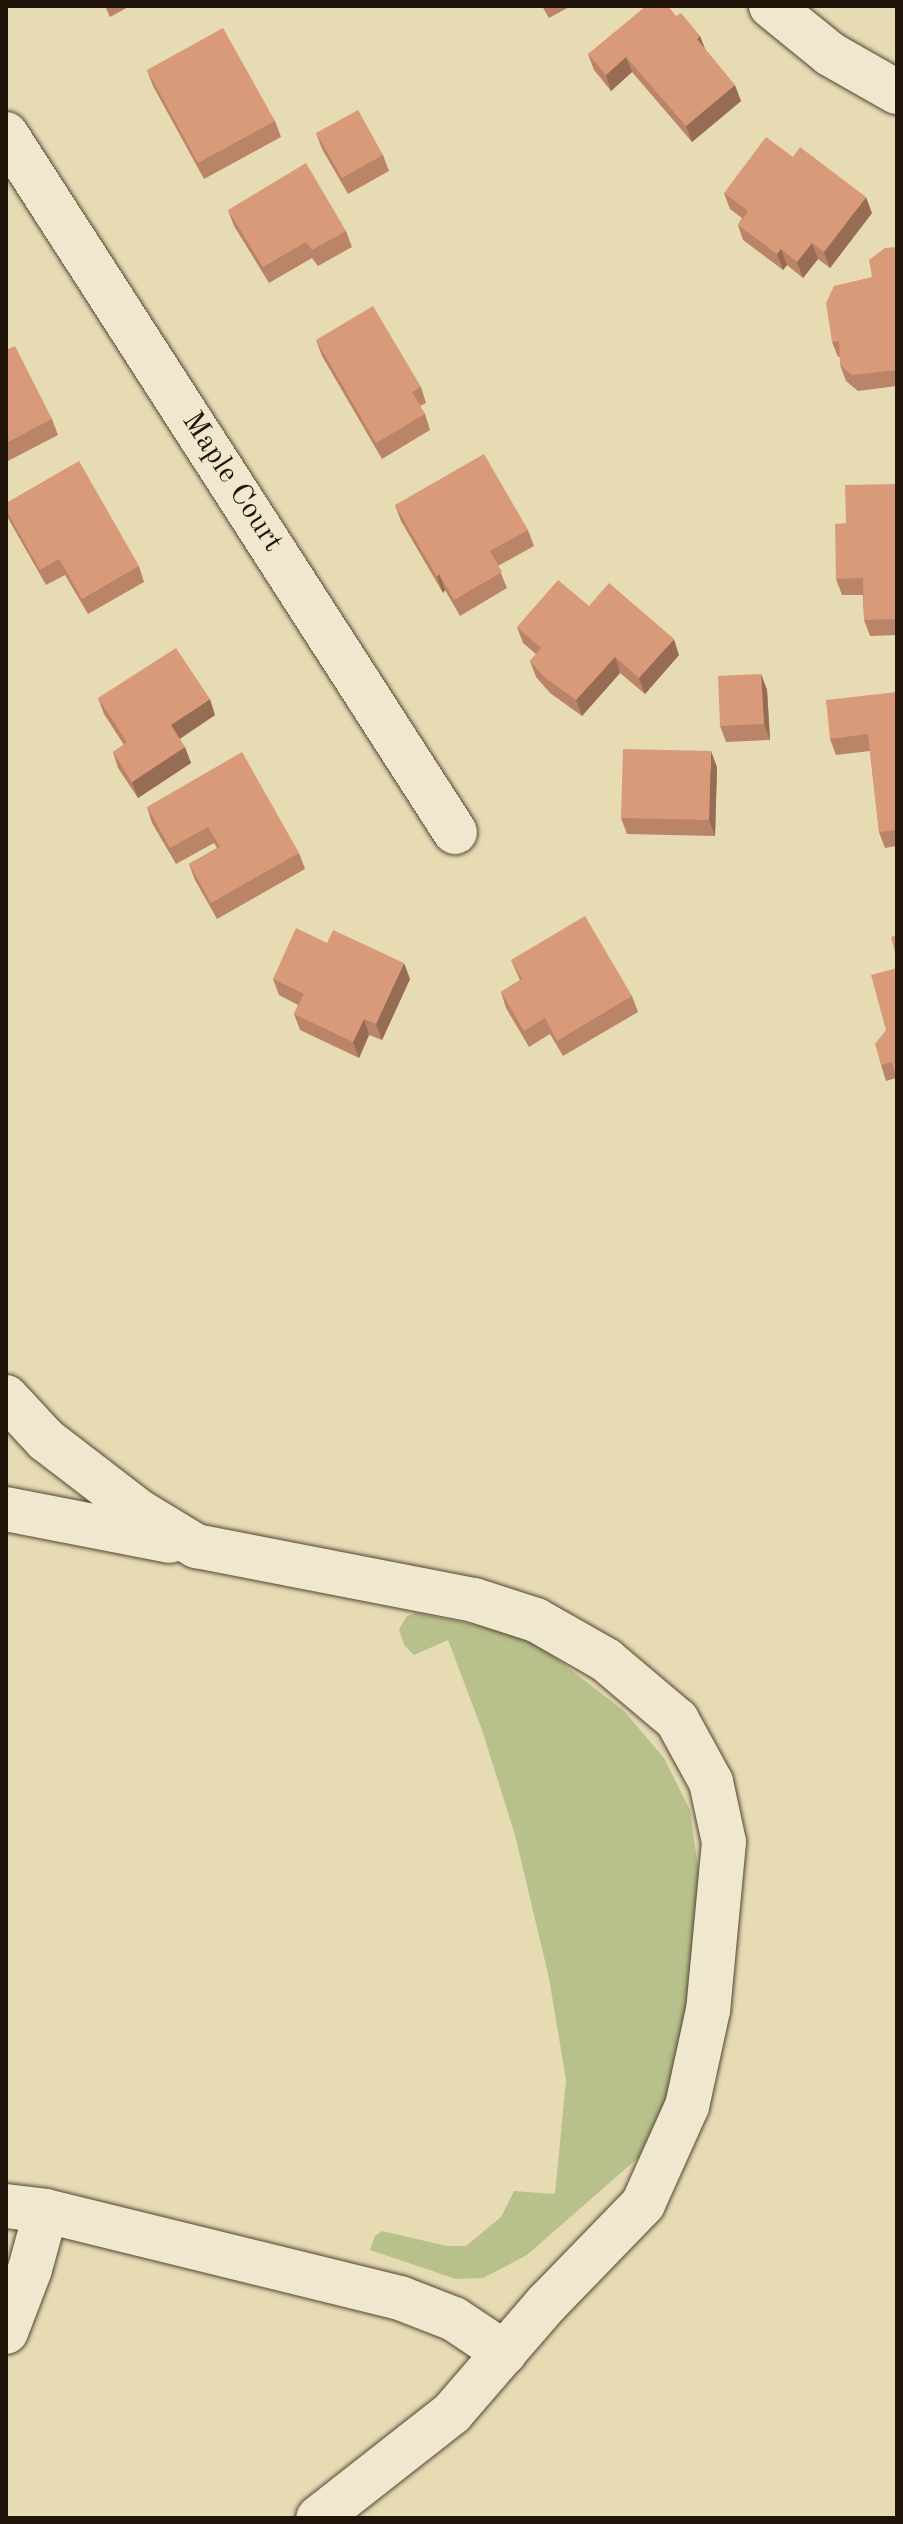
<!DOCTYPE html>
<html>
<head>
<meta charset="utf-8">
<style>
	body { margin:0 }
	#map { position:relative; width:903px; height:2524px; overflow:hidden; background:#e7dbb4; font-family:"Old Standard TT",serif }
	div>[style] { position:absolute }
	.green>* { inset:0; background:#b8c08b }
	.roads { filter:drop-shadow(0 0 2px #524633) drop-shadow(0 0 2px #524633) }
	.minor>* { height:44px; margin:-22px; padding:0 22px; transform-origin:22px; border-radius:22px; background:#efe8ce }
	.wall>* { inset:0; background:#ba8468 }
	.shaded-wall>* { inset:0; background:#976c55 }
	.building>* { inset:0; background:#d89a79 }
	span { translate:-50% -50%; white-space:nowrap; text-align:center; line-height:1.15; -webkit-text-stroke:6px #efe8ce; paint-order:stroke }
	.street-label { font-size:30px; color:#211408 }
	.frame { position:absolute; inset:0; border:8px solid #211408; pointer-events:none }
</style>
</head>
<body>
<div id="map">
	<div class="green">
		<div style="clip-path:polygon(416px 1613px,515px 1633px,544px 1649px,624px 1711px,664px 1758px,690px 1810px,699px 1874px,699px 1943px,676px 2077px,639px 2157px,527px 2255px,483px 2278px,456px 2279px,370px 2250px,375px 2236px,382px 2231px,447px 2246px,466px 2246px,501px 2217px,514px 2191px,555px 2194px,566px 2080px,549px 1978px,515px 1835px,482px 1730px,448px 1640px,414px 1655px,404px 1645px,399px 1629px,407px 1616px)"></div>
	</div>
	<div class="roads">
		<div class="minor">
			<div style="left:771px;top:6px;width:76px;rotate:39.1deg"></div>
			<div style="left:830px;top:54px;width:77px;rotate:29.6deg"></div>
			<div style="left:6px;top:134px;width:830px;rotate:57.25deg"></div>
			<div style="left:6px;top:1397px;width:59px;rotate:47.1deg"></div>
			<div style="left:46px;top:1440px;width:118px;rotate:37.5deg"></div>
			<div style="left:140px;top:1512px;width:66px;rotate:31.3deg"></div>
			<div style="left:196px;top:1546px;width:283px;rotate:11deg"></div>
			<div style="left:474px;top:1600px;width:65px;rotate:17.9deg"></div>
			<div style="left:536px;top:1620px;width:81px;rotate:29.7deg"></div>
			<div style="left:606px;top:1660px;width:93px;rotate:40.2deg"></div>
			<div style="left:677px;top:1720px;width:71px;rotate:61.3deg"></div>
			<div style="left:711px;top:1782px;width:61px;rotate:77.8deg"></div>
			<div style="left:724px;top:1842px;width:169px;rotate:95.4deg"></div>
			<div style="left:708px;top:2010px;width:98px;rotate:102.3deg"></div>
			<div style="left:687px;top:2106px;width:107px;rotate:114.2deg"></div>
			<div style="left:643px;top:2204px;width:139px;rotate:134.1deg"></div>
			<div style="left:546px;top:2304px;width:144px;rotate:130.8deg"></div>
			<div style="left:452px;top:2413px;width:170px;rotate:141.9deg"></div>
			<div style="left:6px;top:1509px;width:167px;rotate:11deg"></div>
			<div style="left:6px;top:2206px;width:40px;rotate:7.1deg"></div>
			<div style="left:46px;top:2211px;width:365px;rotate:13.8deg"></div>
			<div style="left:400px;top:2298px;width:58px;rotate:21.3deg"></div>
			<div style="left:454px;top:2319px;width:61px;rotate:33.7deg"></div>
			<div style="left:6px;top:2332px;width:67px;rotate:-69.1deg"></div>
			<div style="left:30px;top:2269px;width:60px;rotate:-74.6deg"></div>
		</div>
	</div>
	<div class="wall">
		<div style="clip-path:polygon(105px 6px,130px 6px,110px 17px)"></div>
		<div style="clip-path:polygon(542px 6px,571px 6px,549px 18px)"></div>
		<div style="clip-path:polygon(676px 16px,700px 36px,705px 49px,741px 101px,692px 142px,632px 72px,611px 91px,594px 70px,588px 54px)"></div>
		<div style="clip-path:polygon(147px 70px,275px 121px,281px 137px,204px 179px,153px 86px)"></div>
		<div style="clip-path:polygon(316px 133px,383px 155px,389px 171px,348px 194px,322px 149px)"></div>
		<div style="clip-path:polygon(724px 193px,872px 213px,830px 268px,818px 259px,803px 278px,787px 265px,783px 270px,743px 240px,738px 225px,742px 218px,730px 209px)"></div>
		<div style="clip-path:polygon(228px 210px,346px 231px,352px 247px,318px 266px,312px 258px,269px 283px,234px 226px)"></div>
		<div style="clip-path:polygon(897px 247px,897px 386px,858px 391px,846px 381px,840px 365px,840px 357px,838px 357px,832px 342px,872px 277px)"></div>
		<div style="clip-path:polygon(316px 340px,421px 387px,426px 403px,420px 406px,425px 414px,430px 430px,382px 459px,322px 356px)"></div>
		<div style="clip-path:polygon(6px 350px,52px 419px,58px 435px,6px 462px)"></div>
		<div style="clip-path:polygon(897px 484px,897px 635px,870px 636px,864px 620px,863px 595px,842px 595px,836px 579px,846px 523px)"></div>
		<div style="clip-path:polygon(6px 503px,139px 566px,144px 582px,88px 614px,65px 575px,46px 585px,9px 520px,6px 512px)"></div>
		<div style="clip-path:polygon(395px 505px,528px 530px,534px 546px,498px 566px,507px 588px,460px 616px,445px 590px,443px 593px,401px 521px)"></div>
		<div style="clip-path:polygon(589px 606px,679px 655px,645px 694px,620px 673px,582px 716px,550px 693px,536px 677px,530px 661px,536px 654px,523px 643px,517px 627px)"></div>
		<div style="clip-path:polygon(761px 674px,767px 690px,770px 740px,726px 742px,720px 726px)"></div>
		<div style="clip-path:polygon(897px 692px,897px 846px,885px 848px,879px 832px,870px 751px,836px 755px,830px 739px)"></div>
		<div style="clip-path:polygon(98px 698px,215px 715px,180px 739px,191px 763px,138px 798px,118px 768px,113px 752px,124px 745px,104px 714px)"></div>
		<div style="clip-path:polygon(717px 767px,715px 836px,627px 834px,621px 818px)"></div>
		<div style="clip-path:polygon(147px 807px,299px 853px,305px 869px,217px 919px,195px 880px,189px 864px,217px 848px,214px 843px,176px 864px,152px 823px)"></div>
		<div style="clip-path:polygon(511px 960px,632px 996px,638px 1012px,563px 1056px,550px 1034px,529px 1047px,506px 1008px,501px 992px,520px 980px)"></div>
		<div style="clip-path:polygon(897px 968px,897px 1080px,896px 1078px,886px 1081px,881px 1065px)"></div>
		<div style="clip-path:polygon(273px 979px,410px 979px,382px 1040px,369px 1035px,359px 1058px,300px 1030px,294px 1014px,298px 1005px,279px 995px)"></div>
	</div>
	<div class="shaded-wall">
		<div style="clip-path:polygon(700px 36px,706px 52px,697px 39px)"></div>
		<div style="clip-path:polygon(626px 57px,632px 72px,611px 91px,606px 75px)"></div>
		<div style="clip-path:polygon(735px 85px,741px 101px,692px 142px,686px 126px)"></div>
		<div style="clip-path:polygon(866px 197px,872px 213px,830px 268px,824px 252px)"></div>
		<div style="clip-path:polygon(812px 243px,818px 259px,803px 278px,797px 262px)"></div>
		<div style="clip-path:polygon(781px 249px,787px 265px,783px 270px,777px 254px)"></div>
		<div style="clip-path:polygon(439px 574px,445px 590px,443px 593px,437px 577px)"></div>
		<div style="clip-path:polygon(674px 639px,679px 655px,645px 694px,639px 678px)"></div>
		<div style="clip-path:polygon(615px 657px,620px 673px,582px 716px,576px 700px)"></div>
		<div style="clip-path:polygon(761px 674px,767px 690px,770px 740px,764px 724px)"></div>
		<div style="clip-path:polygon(210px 699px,215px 715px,176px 741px,171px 725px)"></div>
		<div style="clip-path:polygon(185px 747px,191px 763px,138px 798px,132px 782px)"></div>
		<div style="clip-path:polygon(711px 751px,717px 767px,715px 836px,709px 820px)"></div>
		<div style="clip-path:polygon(404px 963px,410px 979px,382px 1040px,376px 1024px)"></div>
		<div style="clip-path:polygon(364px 1019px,369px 1035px,359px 1058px,353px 1042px)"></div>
	</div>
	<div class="building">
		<div style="clip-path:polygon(646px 6px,668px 6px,676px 16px,681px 13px,700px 36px,697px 39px,735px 85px,686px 126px,626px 57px,606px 75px,588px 54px)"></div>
		<div style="clip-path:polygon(223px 28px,275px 121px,198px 163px,147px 70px)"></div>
		<div style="clip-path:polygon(358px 110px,383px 155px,342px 178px,316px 133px)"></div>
		<div style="clip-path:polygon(766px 137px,793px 157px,800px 147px,866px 197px,824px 252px,812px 243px,797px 262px,781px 249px,777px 254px,738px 225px,748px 211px,724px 193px)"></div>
		<div style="clip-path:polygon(306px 163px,346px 231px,312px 250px,306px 242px,263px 267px,228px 210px)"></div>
		<div style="clip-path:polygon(897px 247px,897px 370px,852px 375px,840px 365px,839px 341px,832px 342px,826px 303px,834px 286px,872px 277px,869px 260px,885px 248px)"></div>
		<div style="clip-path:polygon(373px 306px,421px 387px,412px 392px,425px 414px,376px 443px,316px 340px)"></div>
		<div style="clip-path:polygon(15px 346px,52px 419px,6px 443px,6px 350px)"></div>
		<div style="clip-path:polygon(484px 454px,528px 530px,490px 551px,502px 572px,454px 600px,439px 574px,437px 577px,395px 505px)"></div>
		<div style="clip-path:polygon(79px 461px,139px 566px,82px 599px,59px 559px,40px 570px,6px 510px,6px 503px)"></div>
		<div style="clip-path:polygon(897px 484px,897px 619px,864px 620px,863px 578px,836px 579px,835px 524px,846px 523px,845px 485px)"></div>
		<div style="clip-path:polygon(558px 580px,589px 606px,609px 583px,674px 639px,639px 678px,615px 657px,576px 700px,544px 677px,530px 661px,541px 648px,517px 627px)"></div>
		<div style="clip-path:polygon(176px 648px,210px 699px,171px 725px,185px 747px,132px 782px,113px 752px,127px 742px,98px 698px)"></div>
		<div style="clip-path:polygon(761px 674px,764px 724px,720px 726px,718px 676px)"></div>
		<div style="clip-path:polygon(897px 692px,897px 830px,879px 832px,868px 734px,830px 739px,826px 700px)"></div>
		<div style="clip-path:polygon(623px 749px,711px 751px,709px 820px,621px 818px)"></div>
		<div style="clip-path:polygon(242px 752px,299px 853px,211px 903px,189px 864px,220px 847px,208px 827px,170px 848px,147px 807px)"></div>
		<div style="clip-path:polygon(585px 916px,632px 996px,557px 1041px,545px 1018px,524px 1031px,501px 992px,522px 979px,511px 960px)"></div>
		<div style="clip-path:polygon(296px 928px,327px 943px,333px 930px,404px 963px,376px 1024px,364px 1019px,353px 1042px,294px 1014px,304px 994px,273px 979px)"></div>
		<div style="clip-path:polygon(897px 935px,897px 961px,891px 937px)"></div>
		<div style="clip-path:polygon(897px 968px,897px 1073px,895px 1074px,892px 1062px,881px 1065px,875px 1044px,886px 1030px,871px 975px)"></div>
	</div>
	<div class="street-label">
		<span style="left:232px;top:482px;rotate:57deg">Maple Court</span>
	</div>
	<div class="frame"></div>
</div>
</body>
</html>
